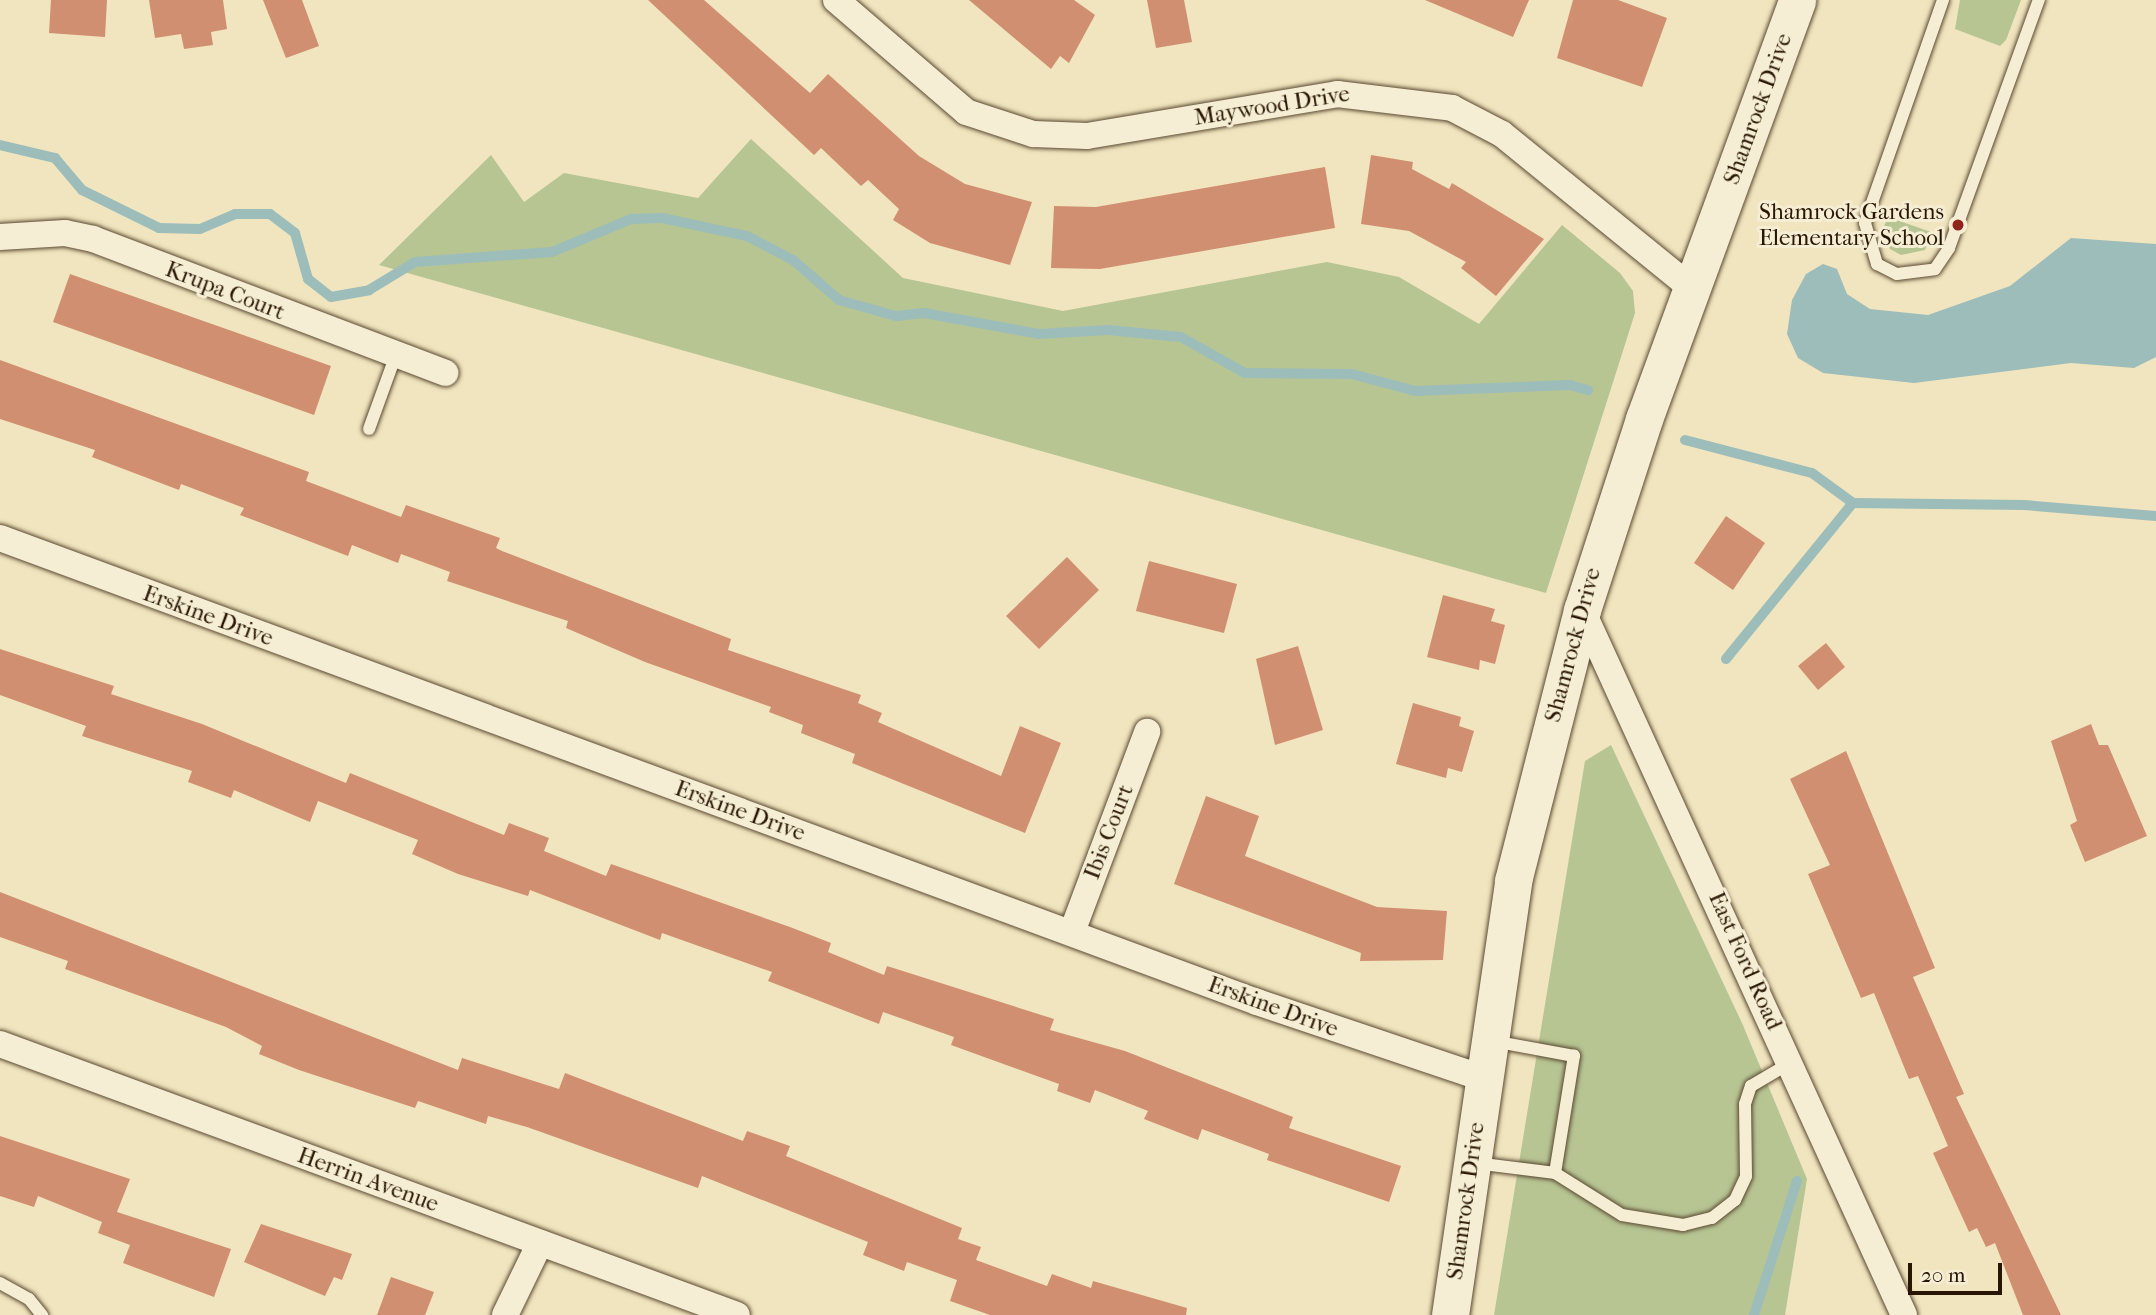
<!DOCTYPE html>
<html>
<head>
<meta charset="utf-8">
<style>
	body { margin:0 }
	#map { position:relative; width:2156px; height:1315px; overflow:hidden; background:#f0e5be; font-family:"IM FELL French Canon",serif }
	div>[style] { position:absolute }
	.green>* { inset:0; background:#b7c593 }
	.water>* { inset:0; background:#9dbdba }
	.stream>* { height:10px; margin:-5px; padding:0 5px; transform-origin:5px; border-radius:5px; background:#9dbdba }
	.building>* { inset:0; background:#d18f71 }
	.roads { filter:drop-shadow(0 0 2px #5b4932) drop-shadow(0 0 2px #5b4932) }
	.lane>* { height:12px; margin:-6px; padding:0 6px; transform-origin:6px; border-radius:6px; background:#f5eed5 }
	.street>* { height:26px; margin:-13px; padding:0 13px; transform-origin:13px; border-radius:13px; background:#f5eed5 }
	.secondary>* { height:37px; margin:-18.5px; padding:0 18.5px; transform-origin:18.5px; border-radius:18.5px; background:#f5eed5 }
	.dots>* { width:19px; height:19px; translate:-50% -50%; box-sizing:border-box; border:4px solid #f5eed5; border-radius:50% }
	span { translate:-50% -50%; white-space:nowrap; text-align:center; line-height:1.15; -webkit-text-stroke:6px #f5eed5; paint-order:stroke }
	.street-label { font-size:23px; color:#291503 }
	.poi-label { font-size:23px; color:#291503 }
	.right { translate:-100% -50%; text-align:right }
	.scale { position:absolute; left:1908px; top:1263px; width:94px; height:32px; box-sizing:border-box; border:4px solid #291503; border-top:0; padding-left:9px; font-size:21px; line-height:24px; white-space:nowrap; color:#291503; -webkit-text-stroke:5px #f5eed5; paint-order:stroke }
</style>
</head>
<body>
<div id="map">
	<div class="green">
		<div style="clip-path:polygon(1960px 0,2021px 0,2006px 40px,2000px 46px,1955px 29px)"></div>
		<div style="clip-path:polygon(751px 139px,903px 278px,1063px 311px,1327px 262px,1399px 277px,1479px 324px,1562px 225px,1620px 273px,1633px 291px,1635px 313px,1546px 593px,379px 265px,491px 155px,524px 202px,564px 173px,698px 198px)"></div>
		<div style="clip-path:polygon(1888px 217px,1931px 232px,1925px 250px,1901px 255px,1890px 249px,1882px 231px)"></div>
		<div style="clip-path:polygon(1611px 745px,1742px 1023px,1807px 1179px,1785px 1315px,1494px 1315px,1585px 761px)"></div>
	</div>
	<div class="water">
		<div style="clip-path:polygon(2071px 238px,2156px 244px,2156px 357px,2134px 368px,2071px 363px,1914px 383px,1823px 373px,1798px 358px,1787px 334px,1792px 300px,1806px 274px,1823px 264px,1837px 269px,1847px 294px,1870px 309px,1928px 315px,2010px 286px)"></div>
	</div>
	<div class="stream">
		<div style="left:0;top:145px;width:57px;rotate:13.3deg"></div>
		<div style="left:55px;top:158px;width:42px;rotate:49.8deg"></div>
		<div style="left:82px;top:190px;width:86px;rotate:26.3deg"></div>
		<div style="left:159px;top:228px;width:41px;rotate:1.4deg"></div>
		<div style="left:200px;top:229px;width:38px;rotate:-23deg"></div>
		<div style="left:235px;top:214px;width:35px"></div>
		<div style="left:270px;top:214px;width:31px;rotate:37deg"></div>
		<div style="left:295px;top:233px;width:48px;rotate:74.2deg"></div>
		<div style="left:308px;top:279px;width:29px;rotate:38deg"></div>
		<div style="left:331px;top:297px;width:39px;rotate:-10deg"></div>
		<div style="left:369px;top:290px;width:54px;rotate:-31.3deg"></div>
		<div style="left:415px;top:262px;width:137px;rotate:-4.2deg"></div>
		<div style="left:552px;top:252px;width:86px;rotate:-22.7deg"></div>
		<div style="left:631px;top:219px;width:31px;rotate:-2deg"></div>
		<div style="left:662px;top:218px;width:87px;rotate:12deg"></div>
		<div style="left:747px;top:236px;width:52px;rotate:27.6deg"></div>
		<div style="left:793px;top:260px;width:61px;rotate:41deg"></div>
		<div style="left:839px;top:300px;width:59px;rotate:15.7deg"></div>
		<div style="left:896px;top:316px;width:28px;rotate:-6deg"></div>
		<div style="left:924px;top:313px;width:117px;rotate:10.3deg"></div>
		<div style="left:1039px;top:334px;width:69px;rotate:-3.3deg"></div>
		<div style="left:1108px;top:330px;width:73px;rotate:5.5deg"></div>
		<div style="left:1181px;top:337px;width:73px;rotate:29.4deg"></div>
		<div style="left:1245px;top:373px;width:107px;rotate:0.5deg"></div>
		<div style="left:1352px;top:374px;width:65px;rotate:15.1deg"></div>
		<div style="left:1415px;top:391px;width:155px;rotate:-2.2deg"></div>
		<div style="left:1570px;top:385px;width:19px;rotate:16deg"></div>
		<div style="left:1685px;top:440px;width:131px;rotate:14.6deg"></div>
		<div style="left:1812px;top:473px;width:51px;rotate:36.2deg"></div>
		<div style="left:1853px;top:503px;width:171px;rotate:0.7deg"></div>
		<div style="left:2024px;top:505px;width:132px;rotate:4.8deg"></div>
		<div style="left:1726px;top:659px;width:201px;rotate:-50.9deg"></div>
		<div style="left:1754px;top:1315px;width:141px;rotate:-72.2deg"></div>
	</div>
	<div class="building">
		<div style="clip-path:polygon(51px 0,107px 0,105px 37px,49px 33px)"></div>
		<div style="clip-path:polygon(149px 0,223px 0,227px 29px,211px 32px,213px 45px,184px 49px,181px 34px,155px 38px)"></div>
		<div style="clip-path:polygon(263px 0,302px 0,319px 46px,286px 58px)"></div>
		<div style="clip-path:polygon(648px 0,704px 0,810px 93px,828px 74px,919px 156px,965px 184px,1032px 202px,1010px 265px,930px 243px,893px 220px,899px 209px,868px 180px,861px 186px,821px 148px,814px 155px)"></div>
		<div style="clip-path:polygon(969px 0,1074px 0,1095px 15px,1069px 63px,1060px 56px,1051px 69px)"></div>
		<div style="clip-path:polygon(1147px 0,1184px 0,1192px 42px,1156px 48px)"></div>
		<div style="clip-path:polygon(1425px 0,1529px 0,1513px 37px)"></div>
		<div style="clip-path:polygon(1573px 0,1618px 0,1667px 18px,1642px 87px,1557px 58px)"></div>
		<div style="clip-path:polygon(1371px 155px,1413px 162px,1412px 169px,1449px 189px,1452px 183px,1544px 239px,1496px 296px,1461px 268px,1466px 262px,1409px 231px,1361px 224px)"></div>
		<div style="clip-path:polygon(1325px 167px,1335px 228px,1100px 269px,1051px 268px,1054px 206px,1096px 207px)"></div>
		<div style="clip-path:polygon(70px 274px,331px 366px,314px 415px,53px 322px)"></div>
		<div style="clip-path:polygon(0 360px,309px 472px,306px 481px,401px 517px,406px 505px,500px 538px,496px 548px,502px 551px,731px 639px,728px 650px,861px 695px,858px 703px,882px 713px,878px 722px,1001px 776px,1020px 726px,1061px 743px,1025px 833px,852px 763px,855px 754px,801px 733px,803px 725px,769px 712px,771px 707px,645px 662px,566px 628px,568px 621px,447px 581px,450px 572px,401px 554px,398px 563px,352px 545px,348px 556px,240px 515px,244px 508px,181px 484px,179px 490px,92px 457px,95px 450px,0 419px)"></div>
		<div style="clip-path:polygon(1726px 516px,1765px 543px,1733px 590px,1694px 563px)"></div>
		<div style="clip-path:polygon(1067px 557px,1099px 590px,1039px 649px,1006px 616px)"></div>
		<div style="clip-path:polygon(1149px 561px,1237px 584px,1224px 633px,1136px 611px)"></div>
		<div style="clip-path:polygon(1443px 595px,1495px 609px,1491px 621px,1505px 625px,1495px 664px,1480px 660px,1479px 670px,1427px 657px)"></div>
		<div style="clip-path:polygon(1826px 643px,1845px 667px,1818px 690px,1798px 666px)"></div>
		<div style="clip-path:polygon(1298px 646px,1323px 730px,1275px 745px,1256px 659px)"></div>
		<div style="clip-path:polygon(0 649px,114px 686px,111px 694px,202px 724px,346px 783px,350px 773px,504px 835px,509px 823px,549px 838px,544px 851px,606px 876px,611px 864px,790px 927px,831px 943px,828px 952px,884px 975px,887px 966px,1054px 1019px,1050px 1030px,1125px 1051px,1293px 1117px,1289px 1128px,1401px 1166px,1389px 1202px,1267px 1160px,1269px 1154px,1202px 1129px,1198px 1140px,1144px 1119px,1148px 1111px,1095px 1090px,1090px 1103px,1057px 1091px,1059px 1084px,951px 1045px,954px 1037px,883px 1012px,879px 1024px,768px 981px,772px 972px,662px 933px,660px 940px,530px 890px,528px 896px,458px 874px,412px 854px,418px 840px,318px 801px,310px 822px,234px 790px,231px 798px,188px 782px,192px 771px,82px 736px,86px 726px,0 695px)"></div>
		<div style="clip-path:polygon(1413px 703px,1461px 717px,1459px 726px,1474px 731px,1462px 772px,1448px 768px,1446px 778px,1396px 764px)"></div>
		<div style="clip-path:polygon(2091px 724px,2099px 745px,2108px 745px,2147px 836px,2085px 862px,2070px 825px,2077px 821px,2051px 741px)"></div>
		<div style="clip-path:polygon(1846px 751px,1935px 968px,1913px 977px,1964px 1094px,1956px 1097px,2061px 1315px,2023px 1315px,1995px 1243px,1986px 1247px,1977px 1228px,1969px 1232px,1933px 1153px,1948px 1146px,1918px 1076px,1909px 1079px,1874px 993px,1861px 998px,1808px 874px,1830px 865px,1790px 779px)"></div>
		<div style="clip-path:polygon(1206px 796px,1259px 816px,1245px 856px,1377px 907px,1447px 911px,1443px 960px,1360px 961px,1361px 953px,1174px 884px)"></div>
		<div style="clip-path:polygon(0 892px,458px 1070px,462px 1058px,559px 1089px,565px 1073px,743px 1141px,747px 1131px,790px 1146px,786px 1156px,962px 1228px,958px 1239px,981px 1247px,976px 1260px,1047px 1286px,1052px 1274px,1091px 1288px,1093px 1281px,1187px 1308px,1186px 1315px,990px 1315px,950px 1301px,957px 1280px,907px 1262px,904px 1271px,863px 1255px,868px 1242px,702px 1176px,698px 1188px,527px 1127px,488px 1116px,486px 1124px,418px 1101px,415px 1108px,299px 1070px,259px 1054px,262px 1046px,226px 1027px,65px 969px,68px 961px,0 937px)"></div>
		<div style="clip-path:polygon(0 1136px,130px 1179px,117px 1212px,231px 1249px,214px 1297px,123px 1263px,130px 1245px,98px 1233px,102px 1222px,38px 1196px,34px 1207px,0 1196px)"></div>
		<div style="clip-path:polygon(261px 1224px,352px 1254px,342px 1280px,334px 1277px,325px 1296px,244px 1262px)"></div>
		<div style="clip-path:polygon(391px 1277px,434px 1292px,425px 1315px,377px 1315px)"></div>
	</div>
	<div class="roads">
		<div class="lane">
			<div style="left:1943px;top:0;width:236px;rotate:109.3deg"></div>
			<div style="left:1865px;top:223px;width:43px;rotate:73.7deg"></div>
			<div style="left:1877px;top:264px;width:22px;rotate:27deg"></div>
			<div style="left:1897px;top:274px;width:38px;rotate:-7deg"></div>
			<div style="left:1935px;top:269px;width:25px;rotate:-56deg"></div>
			<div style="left:1949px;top:248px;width:264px;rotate:-70.1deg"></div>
			<div style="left:369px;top:429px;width:77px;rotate:-70.1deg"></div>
			<div style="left:1475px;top:1163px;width:81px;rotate:7.1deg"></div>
			<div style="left:1555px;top:1173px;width:119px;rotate:-80.8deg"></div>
			<div style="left:1574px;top:1056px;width:82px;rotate:-169.5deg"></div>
			<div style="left:1555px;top:1173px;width:79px;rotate:32.1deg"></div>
			<div style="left:1622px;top:1215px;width:62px;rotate:9.3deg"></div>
			<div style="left:1683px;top:1225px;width:30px;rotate:-14deg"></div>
			<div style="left:1712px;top:1218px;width:29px;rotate:-38deg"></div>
			<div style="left:1735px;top:1200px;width:26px;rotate:-65deg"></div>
			<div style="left:1746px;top:1176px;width:72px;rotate:-90.8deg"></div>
			<div style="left:1745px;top:1104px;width:19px;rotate:-72deg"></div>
			<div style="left:1751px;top:1086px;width:45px;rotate:-30.5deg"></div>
			<div style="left:0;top:1283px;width:33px;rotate:29deg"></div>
			<div style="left:29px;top:1299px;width:21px;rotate:51deg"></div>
		</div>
		<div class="street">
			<div style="left:836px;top:0;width:172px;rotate:40.7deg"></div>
			<div style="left:966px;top:112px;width:71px;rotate:18.2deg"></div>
			<div style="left:1033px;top:134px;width:54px;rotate:2.1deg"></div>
			<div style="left:1087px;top:136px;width:254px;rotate:-9.5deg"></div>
			<div style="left:1337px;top:94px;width:116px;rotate:6.9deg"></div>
			<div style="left:1452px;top:108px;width:56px;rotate:27.5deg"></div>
			<div style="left:1502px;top:134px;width:246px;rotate:39.1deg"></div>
			<div style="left:0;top:237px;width:65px;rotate:-3.5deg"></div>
			<div style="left:65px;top:233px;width:29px;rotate:12deg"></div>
			<div style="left:93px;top:239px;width:377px;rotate:20.8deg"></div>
			<div style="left:0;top:538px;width:1340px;rotate:20.26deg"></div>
			<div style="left:1257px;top:1002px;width:238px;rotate:18.6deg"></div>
			<div style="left:1582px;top:610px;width:775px;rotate:65.45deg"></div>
			<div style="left:1072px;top:932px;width:214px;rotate:-69.4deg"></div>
			<div style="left:0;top:1044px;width:785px;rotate:20.19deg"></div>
			<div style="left:505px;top:1315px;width:80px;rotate:-64.1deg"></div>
		</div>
		<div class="secondary">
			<div style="left:1450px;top:1315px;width:439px;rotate:-81.7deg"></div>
			<div style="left:1513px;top:881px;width:280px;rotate:-75.7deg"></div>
			<div style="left:1582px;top:610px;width:201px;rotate:-72deg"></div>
			<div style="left:1644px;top:419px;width:446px;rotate:-69.9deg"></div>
		</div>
	</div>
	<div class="dots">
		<div style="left:1958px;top:225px;background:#8f2418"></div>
	</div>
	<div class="street-label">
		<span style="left:1272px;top:106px;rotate:-9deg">Maywood Drive</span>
		<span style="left:1758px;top:109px;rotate:-70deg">Shamrock Drive</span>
		<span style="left:225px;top:291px;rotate:21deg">Krupa Court</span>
		<span style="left:208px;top:616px;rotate:20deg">Erskine Drive</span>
		<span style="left:1573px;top:645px;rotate:-75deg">Shamrock Drive</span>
		<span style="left:740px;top:811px;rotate:20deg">Erskine Drive</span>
		<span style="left:1109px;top:832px;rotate:-69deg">Ibis Court</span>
		<span style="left:1745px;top:961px;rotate:66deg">East Ford Road</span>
		<span style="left:1273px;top:1007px;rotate:20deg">Erskine Drive</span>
		<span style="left:368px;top:1180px;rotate:20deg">Herrin Avenue</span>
		<span style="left:1466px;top:1201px;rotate:-82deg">Shamrock Drive</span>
	</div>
	<div class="poi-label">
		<span class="right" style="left:1944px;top:225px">Shamrock Gardens<br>Elementary School</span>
	</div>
	<div class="scale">20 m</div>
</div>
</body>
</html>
